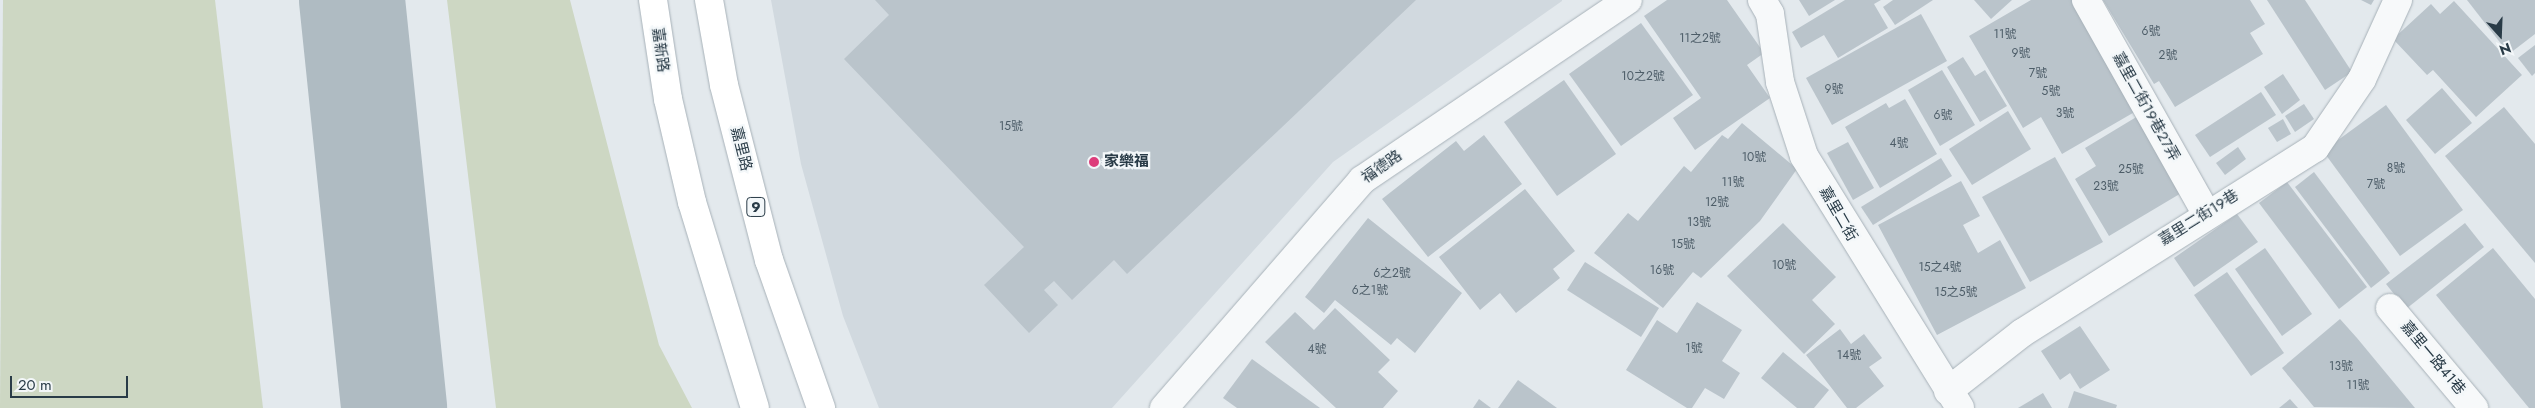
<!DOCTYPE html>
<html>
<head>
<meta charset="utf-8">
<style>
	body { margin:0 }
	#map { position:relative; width:2535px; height:408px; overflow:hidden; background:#e3e9ed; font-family:Jost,"Noto Sans TC",sans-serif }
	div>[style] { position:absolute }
	.built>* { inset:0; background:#d1d9df }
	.green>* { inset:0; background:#cdd7c3 }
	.taxiway>* { height:106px; margin:-53px; padding:0 53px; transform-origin:53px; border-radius:53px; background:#afbbc2 }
	.building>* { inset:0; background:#bac4cb }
	.roads { filter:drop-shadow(0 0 1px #a7b1b8) drop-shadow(0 0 1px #a7b1b8) }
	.minor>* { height:28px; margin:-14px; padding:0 14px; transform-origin:14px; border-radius:14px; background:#f7f9fa }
	.major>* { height:28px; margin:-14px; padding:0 14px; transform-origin:14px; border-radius:14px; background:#fff }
	.dots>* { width:14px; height:14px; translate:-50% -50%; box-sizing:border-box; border:2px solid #f3f7f9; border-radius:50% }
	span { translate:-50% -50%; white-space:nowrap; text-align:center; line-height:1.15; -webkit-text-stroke:4.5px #f3f7f9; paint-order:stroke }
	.number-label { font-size:12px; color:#4d5d68 }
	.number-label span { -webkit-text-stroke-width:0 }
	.shield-label span { padding:1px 4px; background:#f3f7f9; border:1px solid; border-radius:4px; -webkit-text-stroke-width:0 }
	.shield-label { font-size:14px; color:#293b47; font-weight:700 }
	.street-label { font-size:15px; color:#293b47 }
	.poi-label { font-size:15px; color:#293b47; font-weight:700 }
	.left { translate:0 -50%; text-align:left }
	.north { position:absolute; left:2475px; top:10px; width:50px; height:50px; -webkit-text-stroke:4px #f3f7f9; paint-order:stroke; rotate:160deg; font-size:14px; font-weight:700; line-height:20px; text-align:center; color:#293b47 }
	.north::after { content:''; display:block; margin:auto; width:18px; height:22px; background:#293b47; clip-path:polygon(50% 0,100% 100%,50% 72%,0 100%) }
	.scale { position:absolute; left:10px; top:376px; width:118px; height:22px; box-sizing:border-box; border:2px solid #293b47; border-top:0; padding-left:6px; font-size:15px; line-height:18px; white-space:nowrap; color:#293b47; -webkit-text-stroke:4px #f3f7f9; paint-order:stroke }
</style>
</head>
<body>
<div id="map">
	<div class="built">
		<div style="clip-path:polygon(771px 0,1562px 0,1562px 1px,1333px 162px,1112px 408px,879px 408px,843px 316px,801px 164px)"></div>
	</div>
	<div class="green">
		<div style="clip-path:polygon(3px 0,215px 0,263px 408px,0 408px)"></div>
		<div style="clip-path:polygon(447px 0,570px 0,659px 345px,692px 408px,496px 408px)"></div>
	</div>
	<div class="taxiway">
		<div style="left:352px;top:0;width:410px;rotate:84.1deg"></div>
	</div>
	<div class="building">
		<div style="clip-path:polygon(875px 0,1416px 0,1127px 274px,1114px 260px,1072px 300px,1054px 281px,1044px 290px,1058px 305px,1029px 333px,984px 285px,1024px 247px,844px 59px,889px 15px)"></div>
		<div style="clip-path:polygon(1667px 0,1727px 0,1764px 53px,1747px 65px,1770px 98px,1695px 150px,1673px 118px,1701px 98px,1644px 16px)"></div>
		<div style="clip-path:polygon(1799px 0,1835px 0,1809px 16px)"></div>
		<div style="clip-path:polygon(1845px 0,1881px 0,1874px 4px,1888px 28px,1838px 58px,1824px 35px,1801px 48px,1792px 32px)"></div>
		<div style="clip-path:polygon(1893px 0,1933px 0,1895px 25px,1883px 7px)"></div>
		<div style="clip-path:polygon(1974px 0,2012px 0,1991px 19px)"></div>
		<div style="clip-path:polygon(2031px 0,2073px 0,2138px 110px,2062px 154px,2041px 117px,2023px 128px,1969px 36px)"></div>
		<div style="clip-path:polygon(2103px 0,2250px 0,2265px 24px,2250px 33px,2263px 54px,2175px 107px,2159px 81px,2154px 84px)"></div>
		<div style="clip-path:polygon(2267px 0,2305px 0,2352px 72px,2325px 90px)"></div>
		<div style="clip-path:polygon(2361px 0,2374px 0,2371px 5px)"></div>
		<div style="clip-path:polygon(2467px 0,2535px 0,2535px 34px,2509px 54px)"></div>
		<div style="clip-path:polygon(2454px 1px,2522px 75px,2476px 117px,2433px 70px,2427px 75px,2393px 39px,2431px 4px,2440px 14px)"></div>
		<div style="clip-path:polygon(1921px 14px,1947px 61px,1832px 125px,1806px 78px)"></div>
		<div style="clip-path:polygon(1641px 23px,1693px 95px,1621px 146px,1569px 74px)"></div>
		<div style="clip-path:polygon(2535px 45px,2535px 73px,2532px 76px,2518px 58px)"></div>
		<div style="clip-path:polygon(1963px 57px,1975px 76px,1985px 70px,2007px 106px,1980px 122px,1947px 67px)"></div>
		<div style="clip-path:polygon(1942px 70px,1975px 125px,1940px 146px,1908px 90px)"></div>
		<div style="clip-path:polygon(2283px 74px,2300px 100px,2282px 114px,2264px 87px)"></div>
		<div style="clip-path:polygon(1564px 80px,1616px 154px,1557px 196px,1504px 122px)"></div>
		<div style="clip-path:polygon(2442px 88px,2472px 123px,2435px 154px,2406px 120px)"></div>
		<div style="clip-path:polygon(2261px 92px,2276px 115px,2210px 157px,2195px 135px)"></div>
		<div style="clip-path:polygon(1905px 99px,1937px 154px,1880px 188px,1845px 127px,1886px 103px,1889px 108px)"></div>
		<div style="clip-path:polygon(2304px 104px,2314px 119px,2295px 132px,2285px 116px)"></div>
		<div style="clip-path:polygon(2386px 105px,2463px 210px,2400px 256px,2323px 151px)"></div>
		<div style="clip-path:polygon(2504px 107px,2535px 144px,2535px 263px,2445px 156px)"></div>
		<div style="clip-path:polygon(2008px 111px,2031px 149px,1972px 185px,1949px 149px)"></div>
		<div style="clip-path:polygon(2138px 116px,2183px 192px,2109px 236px,2075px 179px,2096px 166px,2085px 148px)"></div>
		<div style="clip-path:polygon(2283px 119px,2291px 134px,2277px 142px,2268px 128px)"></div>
		<div style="clip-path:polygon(1742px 123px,1797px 169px,1760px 221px,1701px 278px,1693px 272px,1663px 308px,1594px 253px,1628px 213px,1638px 221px,1684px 166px,1691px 172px,1722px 135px,1728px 139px)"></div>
		<div style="clip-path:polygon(1484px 135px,1522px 184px,1428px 257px,1382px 199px,1456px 141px,1464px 151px)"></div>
		<div style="clip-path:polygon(1848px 142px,1874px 188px,1853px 200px,1827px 153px)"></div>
		<div style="clip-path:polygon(2238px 147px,2246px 159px,2225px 175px,2216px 163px)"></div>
		<div style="clip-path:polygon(2055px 157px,2103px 242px,2030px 282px,1982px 197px)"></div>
		<div style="clip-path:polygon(1941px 158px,1952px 176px,1873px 225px,1861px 207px)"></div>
		<div style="clip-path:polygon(2314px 172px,2390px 273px,2371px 288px,2295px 187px)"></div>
		<div style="clip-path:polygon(1961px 181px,1980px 216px,1963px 225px,1978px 253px,2000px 240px,2026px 288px,1937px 335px,1878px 225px)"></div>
		<div style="clip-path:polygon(2287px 182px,2367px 287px,2339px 309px,2259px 203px)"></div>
		<div style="clip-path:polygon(1525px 189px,1575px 251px,1553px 269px,1560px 278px,1516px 313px,1500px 293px,1480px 310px,1439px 257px)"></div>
		<div style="clip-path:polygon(2237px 214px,2258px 242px,2194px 287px,2174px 258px)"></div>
		<div style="clip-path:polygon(1368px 218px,1462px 293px,1415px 353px,1397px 338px,1391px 345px,1335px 300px,1324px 313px,1305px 297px)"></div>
		<div style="clip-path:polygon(1783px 223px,1836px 277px,1812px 300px,1835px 324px,1804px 354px,1727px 276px)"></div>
		<div style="clip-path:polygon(2465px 223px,2484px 247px,2406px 309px,2386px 284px)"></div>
		<div style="clip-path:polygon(2265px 248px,2312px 314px,2282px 336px,2235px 269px)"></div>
		<div style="clip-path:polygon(2493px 248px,2535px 299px,2535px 408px,2529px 408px,2436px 295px)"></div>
		<div style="clip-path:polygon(1585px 262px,1659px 308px,1641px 337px,1567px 290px)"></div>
		<div style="clip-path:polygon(2227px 272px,2284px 353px,2251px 376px,2194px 295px)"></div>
		<div style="clip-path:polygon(1697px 302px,1742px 330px,1722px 361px,1740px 373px,1724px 399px,1705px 388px,1692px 408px,1687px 408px,1626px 370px,1657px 320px,1677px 333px)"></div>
		<div style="clip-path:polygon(1335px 308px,1390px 360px,1378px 372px,1398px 391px,1383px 408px,1336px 408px,1265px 342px,1295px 312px,1314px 330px)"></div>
		<div style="clip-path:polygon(2340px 319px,2357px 338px,2415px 408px,2314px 407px,2282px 368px)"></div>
		<div style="clip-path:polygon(2080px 326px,2110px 370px,2080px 389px,2070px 373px,2060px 380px,2041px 351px)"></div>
		<div style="clip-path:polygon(1840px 329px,1851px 344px,1864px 334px,1882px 358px,1869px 367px,1884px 386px,1856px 408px,1847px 408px,1806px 355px)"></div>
		<div style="clip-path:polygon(1783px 352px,1829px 390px,1814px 408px,1797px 408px,1761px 378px)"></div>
		<div style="clip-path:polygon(1252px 359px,1320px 408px,1237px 408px,1223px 398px)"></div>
		<div style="clip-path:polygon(1518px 380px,1557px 408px,1498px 408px)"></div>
		<div style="clip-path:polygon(2074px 391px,2117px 405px,2116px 408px,2068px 408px)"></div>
		<div style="clip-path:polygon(2043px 393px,2052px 408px,2018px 408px)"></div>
		<div style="clip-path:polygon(1479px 399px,1491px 408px,1473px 408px)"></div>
		<div style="clip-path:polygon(2290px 399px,2298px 408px,2279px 408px)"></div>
	</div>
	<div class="roads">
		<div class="minor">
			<div style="left:1762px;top:0;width:16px;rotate:60deg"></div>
			<div style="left:1770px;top:14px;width:69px;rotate:81.6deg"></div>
			<div style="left:1780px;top:82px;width:78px;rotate:72deg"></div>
			<div style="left:1804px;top:156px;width:296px;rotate:58.2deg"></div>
			<div style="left:2086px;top:0;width:244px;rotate:60.6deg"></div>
			<div style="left:2390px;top:308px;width:131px;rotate:50deg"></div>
			<div style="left:1948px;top:391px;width:94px;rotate:-38.1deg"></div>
			<div style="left:2022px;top:333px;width:347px;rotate:-32.3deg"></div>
			<div style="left:2315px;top:148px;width:83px;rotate:-55.7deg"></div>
			<div style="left:2362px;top:79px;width:87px;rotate:-65.5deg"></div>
			<div style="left:1164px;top:408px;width:302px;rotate:-49deg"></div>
			<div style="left:1362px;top:180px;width:321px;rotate:-34.1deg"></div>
		</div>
		<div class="major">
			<div style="left:653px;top:0;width:100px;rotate:81.4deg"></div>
			<div style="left:668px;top:99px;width:106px;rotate:76.9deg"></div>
			<div style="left:692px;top:202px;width:215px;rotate:73deg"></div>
			<div style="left:709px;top:0;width:86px;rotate:80deg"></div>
			<div style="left:724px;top:85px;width:181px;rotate:75.6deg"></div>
			<div style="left:769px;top:260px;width:157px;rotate:70.6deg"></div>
		</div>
	</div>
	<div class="dots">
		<div style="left:1094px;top:162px;background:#dd3d7b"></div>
	</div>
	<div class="number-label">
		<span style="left:2151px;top:32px">6號</span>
		<span style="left:2005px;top:35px">11號</span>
		<span style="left:1700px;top:39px">11之2號</span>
		<span style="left:2021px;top:54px">9號</span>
		<span style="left:2168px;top:56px">2號</span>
		<span style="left:2038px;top:74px">7號</span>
		<span style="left:1643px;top:77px">10之2號</span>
		<span style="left:1834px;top:90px">9號</span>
		<span style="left:2051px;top:92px">5號</span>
		<span style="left:2065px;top:114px">3號</span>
		<span style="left:1943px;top:116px">6號</span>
		<span style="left:1011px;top:127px">15號</span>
		<span style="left:1899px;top:144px">4號</span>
		<span style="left:1754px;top:158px">10號</span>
		<span style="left:2396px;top:169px">8號</span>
		<span style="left:2131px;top:170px">25號</span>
		<span style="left:1733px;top:183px">11號</span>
		<span style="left:2376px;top:185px">7號</span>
		<span style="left:2106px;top:187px">23號</span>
		<span style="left:1717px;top:203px">12號</span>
		<span style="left:1699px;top:223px">13號</span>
		<span style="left:1683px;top:245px">15號</span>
		<span style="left:1784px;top:266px">10號</span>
		<span style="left:1940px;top:268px">15之4號</span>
		<span style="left:1662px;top:271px">16號</span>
		<span style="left:1392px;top:274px">6之2號</span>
		<span style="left:1370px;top:291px">6之1號</span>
		<span style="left:1956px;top:293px">15之5號</span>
		<span style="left:1694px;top:349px">1號</span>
		<span style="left:1317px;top:350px">4號</span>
		<span style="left:1849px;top:356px">14號</span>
		<span style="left:2341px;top:367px">13號</span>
		<span style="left:2358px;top:386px">11號</span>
	</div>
	<div class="shield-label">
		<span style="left:756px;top:207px">9</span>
	</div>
	<div class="street-label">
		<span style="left:660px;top:50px;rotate:82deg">嘉新路</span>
		<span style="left:2146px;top:107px;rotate:61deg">嘉里二街19巷27弄</span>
		<span style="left:741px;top:149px;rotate:76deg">嘉里路</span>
		<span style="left:1382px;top:167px;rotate:-35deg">福德路</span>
		<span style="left:1838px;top:214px;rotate:60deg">嘉里二街</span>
		<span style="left:2199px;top:218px;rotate:-32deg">嘉里二街19巷</span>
		<span style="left:2433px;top:358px;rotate:50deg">嘉里一路41巷</span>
	</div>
	<div class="poi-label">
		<span class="left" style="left:1104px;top:162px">家樂福</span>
	</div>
	<div class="north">N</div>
	<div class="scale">20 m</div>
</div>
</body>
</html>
